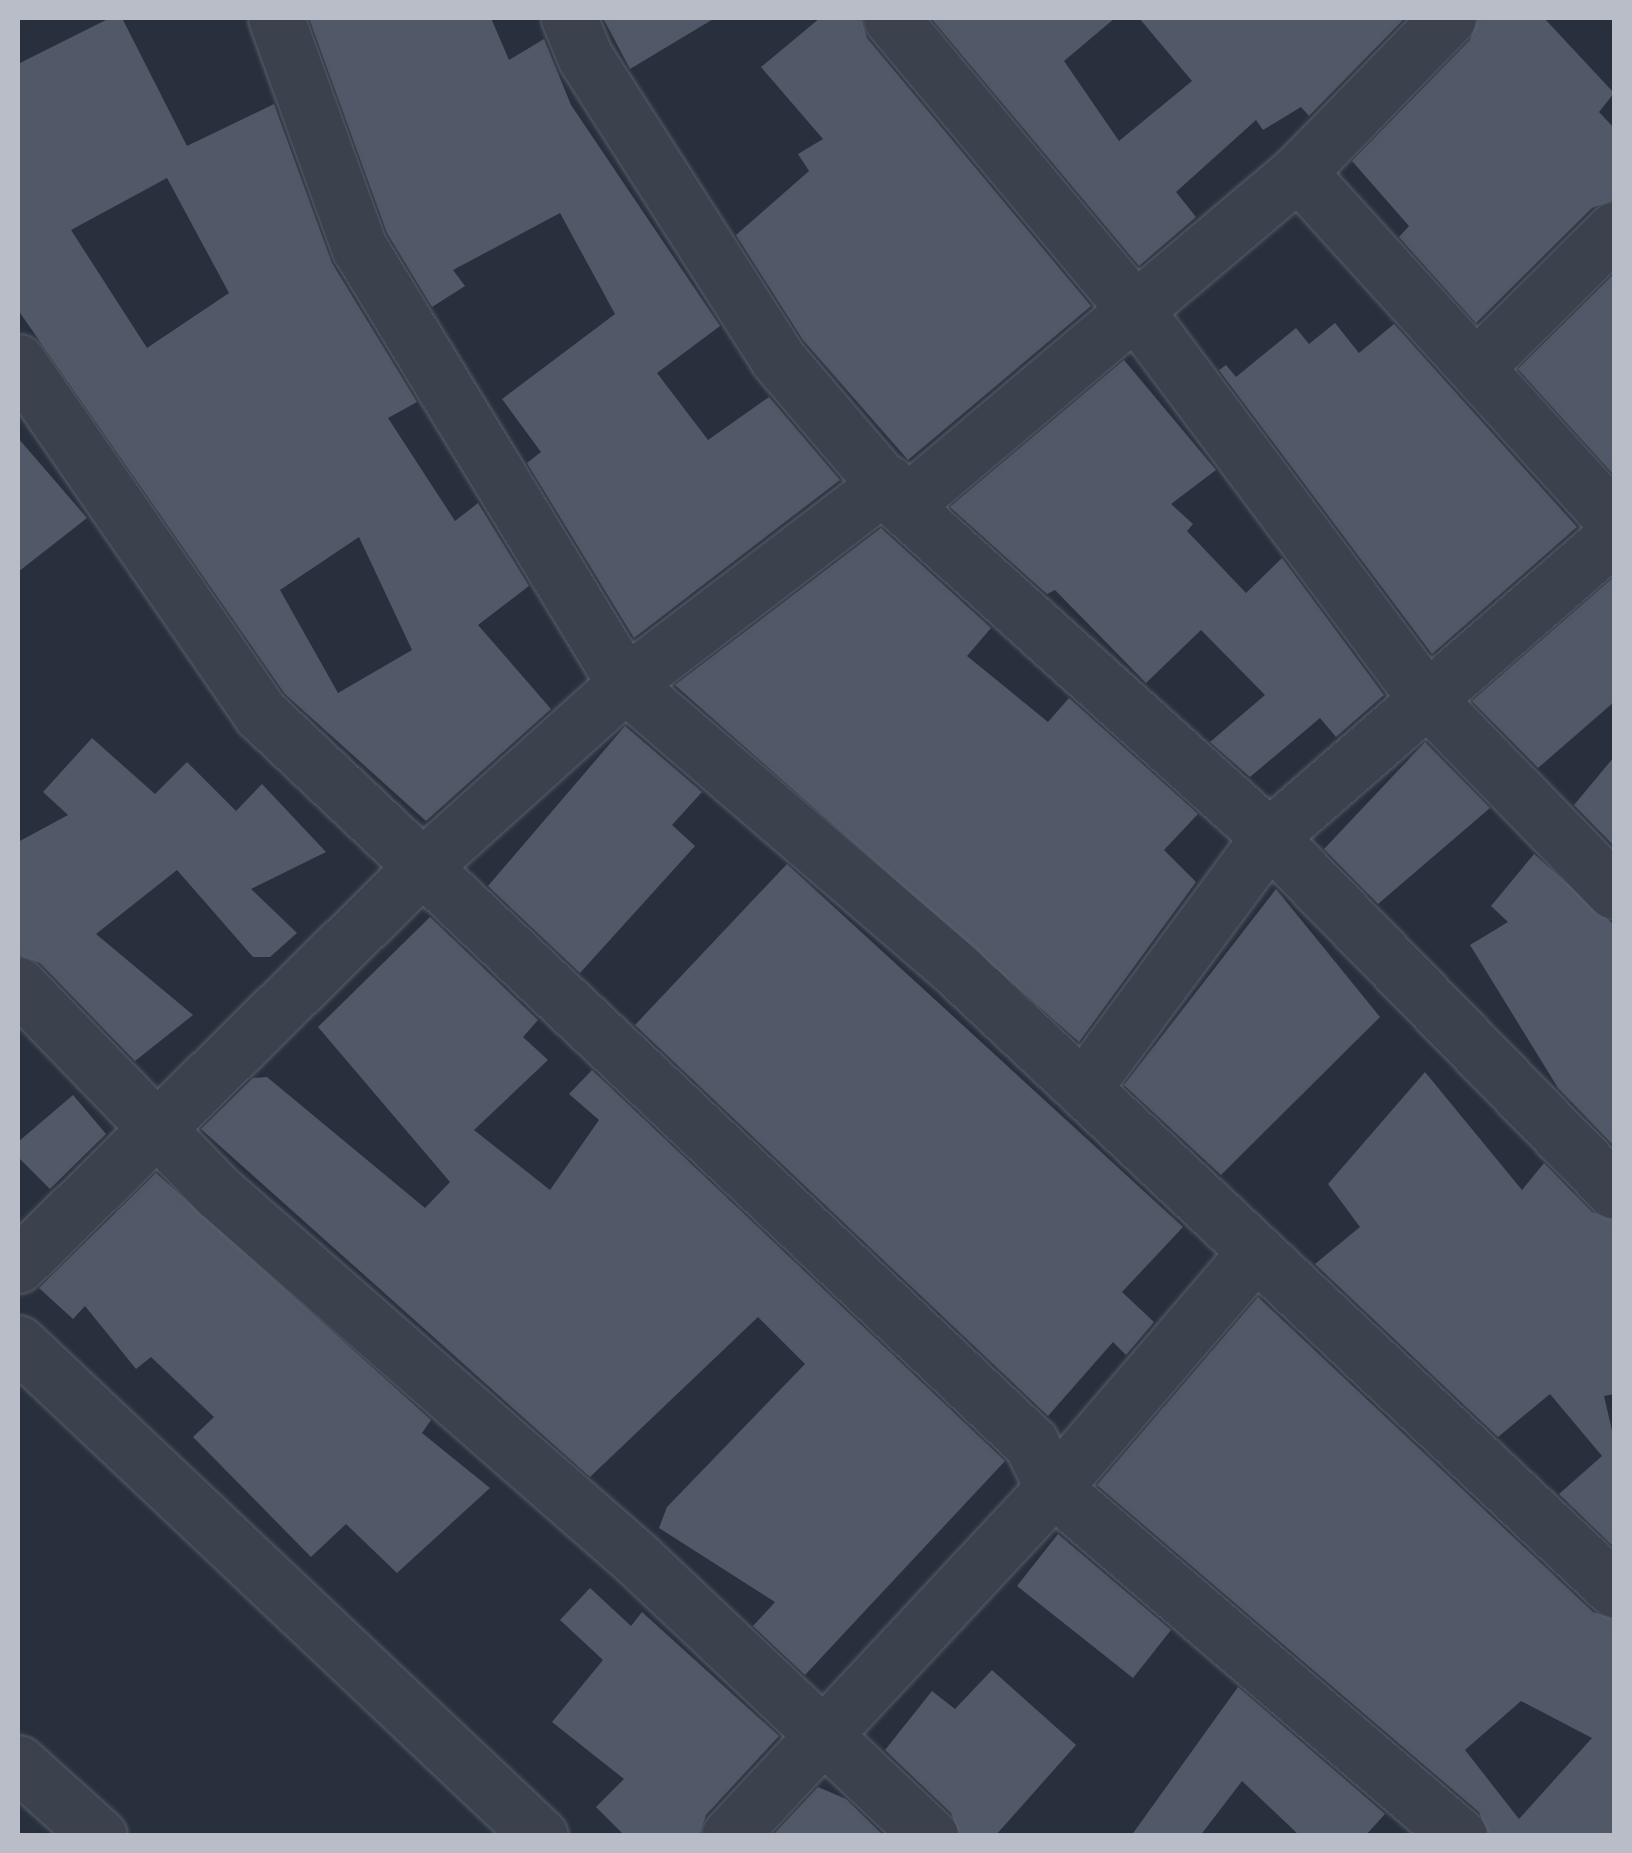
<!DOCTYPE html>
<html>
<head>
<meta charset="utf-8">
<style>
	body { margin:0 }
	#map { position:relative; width:1632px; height:1853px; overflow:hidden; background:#28303d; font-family:"Alegreya Sans",sans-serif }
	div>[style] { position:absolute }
	.building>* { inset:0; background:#515868 }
	.roads { filter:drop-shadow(0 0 2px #59606b) drop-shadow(0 0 2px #59606b) }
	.minor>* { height:55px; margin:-27.5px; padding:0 27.5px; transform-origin:27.5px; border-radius:27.5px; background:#3b424d }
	span { translate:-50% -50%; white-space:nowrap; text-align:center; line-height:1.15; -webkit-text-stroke:8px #202733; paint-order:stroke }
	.frame { position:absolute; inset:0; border:20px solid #b8bdc8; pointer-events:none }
</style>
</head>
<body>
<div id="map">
	<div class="building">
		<div style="clip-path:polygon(evenodd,110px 18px,122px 18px,187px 146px,274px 104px,332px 263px,417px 402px,388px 418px,455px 521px,478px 503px,529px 586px,478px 625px,551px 709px,426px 821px,285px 694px,18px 310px,18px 64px,110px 18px,167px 178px,229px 293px,147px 348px,71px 230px,167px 178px,110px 18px,359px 537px,412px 650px,338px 693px,280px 590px,359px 537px)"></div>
		<div style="clip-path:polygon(309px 18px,491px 18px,509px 60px,544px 39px,571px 105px,720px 326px,657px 373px,708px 440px,769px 397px,840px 480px,634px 638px,527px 463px,541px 452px,502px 399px,615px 314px,560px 213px,453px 270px,465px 286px,432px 307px,387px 233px)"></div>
		<div style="clip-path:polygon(603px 18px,715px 18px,630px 69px)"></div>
		<div style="clip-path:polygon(820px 18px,861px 18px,867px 38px,1091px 306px,908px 460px,803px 340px,736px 235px,809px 171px,798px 154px,823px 139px,761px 67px)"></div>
		<div style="clip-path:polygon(931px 18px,1115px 18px,1064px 61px,1119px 141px,1192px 81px,1139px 18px,1405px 18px,1309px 116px,1301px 107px,1263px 130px,1256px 120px,1176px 192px,1196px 217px,1139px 266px)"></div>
		<div style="clip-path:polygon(1478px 18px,1544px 18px,1614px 93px,1599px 112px,1614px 128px,1614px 200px,1592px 208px,1476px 323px,1399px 237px,1409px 226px,1352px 161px,1470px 40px)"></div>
		<div style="clip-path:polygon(1614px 274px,1614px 475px,1518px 369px)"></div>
		<div style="clip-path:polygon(1335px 323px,1359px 353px,1394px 324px,1577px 527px,1432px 654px,1219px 370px,1226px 365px,1236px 377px,1296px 328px,1309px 344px)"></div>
		<div style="clip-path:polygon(1124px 360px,1216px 470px,1171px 504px,1193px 524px,1187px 531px,1246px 593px,1282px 558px,1384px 695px,1336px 737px,1320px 718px,1250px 777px,1210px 742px,1265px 695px,1201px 630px,1146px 683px,1055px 590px,1047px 594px,950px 507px)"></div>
		<div style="clip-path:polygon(18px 438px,87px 518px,18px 572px)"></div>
		<div style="clip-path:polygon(881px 528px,991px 628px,967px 656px,1048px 722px,1069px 698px,1198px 814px,1164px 850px,1196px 882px,1079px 1042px,675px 685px)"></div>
		<div style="clip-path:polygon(1614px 577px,1614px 702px,1538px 768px,1472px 701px)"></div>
		<div style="clip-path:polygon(625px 726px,702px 792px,672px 825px,695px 846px,580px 973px,488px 886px)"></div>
		<div style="clip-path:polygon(92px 738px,155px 794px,187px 762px,236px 811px,262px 784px,326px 852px,251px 889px,297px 933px,270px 957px,253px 957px,177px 870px,96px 934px,193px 1015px,135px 1061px,40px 963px,18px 955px,18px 842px,68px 815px,43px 792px)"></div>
		<div style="clip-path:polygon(1425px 742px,1490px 808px,1378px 904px,1324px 849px)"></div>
		<div style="clip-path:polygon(1614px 757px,1614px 843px,1613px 845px,1574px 805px)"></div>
		<div style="clip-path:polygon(1534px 854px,1614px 925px,1614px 1146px,1558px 1088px,1470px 945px,1508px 922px,1491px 906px)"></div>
		<div style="clip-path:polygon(787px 864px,1183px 1227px,1122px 1292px,1154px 1322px,1126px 1355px,1113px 1342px,1048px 1416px,635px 1025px)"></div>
		<div style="clip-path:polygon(1276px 889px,1380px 1017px,1221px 1175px,1124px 1085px)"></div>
		<div style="clip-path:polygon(430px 917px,538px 1020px,523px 1037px,548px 1060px,474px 1130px,550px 1190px,599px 1120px,569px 1094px,592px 1070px,1005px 1461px,805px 1675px,753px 1626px,775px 1602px,659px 1528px,667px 1507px,805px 1364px,758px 1317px,590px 1477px,201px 1129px,253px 1078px,267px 1077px,425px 1208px,450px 1182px,318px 1027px)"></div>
		<div style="clip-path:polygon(1425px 1072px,1522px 1190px,1544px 1163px,1592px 1212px,1614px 1220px,1614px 1394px,1604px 1396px,1614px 1439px,1614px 1547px,1559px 1494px,1602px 1456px,1550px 1394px,1498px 1437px,1315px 1264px,1360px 1227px,1328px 1184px)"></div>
		<div style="clip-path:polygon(73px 1095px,106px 1134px,50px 1189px,18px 1157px,18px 1142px)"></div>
		<div style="clip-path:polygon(156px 1173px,431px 1420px,422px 1433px,490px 1488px,397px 1573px,346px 1524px,311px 1557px,193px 1437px,214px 1417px,151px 1357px,136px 1369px,85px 1306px,73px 1319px,39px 1288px)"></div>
		<div style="clip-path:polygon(evenodd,1258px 1297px,1593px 1612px,1614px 1619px,1614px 1836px,1489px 1836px,1479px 1812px,1097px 1485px,1258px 1297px,1521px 1701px,1592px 1738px,1519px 1819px,1465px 1750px,1521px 1701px)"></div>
		<div style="clip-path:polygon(1058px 1534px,1171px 1630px,1133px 1678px,1017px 1586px)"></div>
		<div style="clip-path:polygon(590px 1588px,631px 1626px,642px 1612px,779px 1736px,706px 1815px,699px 1836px,625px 1836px,596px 1807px,624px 1779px,552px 1722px,603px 1660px,560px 1620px)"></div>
		<div style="clip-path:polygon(992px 1670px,1076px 1745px,995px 1836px,960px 1836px,951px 1813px,885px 1750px,932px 1691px,955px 1709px)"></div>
		<div style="clip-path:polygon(1238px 1687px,1385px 1814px,1365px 1836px,1300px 1836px,1242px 1781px,1200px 1836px,1131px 1836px)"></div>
		<div style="clip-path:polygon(818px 1787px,846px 1799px,884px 1836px,772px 1836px)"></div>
	</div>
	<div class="roads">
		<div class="minor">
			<div style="left:276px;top:18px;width:244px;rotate:70.1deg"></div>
			<div style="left:359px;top:247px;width:512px;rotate:58.67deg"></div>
			<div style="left:625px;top:684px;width:438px;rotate:40.7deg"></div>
			<div style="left:957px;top:970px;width:903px;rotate:43.29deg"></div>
			<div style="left:569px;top:18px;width:42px;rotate:67.7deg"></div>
			<div style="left:585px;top:57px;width:358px;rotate:57.4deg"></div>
			<div style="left:778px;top:359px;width:193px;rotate:49.6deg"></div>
			<div style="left:903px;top:506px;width:493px;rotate:42.1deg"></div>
			<div style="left:1269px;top:837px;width:494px;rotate:45.7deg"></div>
			<div style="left:891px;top:18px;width:382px;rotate:50.1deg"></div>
			<div style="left:1136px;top:311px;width:484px;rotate:53.2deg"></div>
			<div style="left:1426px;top:698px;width:269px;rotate:45.8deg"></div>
			<div style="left:1298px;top:172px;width:471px;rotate:47.8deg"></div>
			<div style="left:18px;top:362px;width:428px;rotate:55.4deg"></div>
			<div style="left:261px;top:714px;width:1060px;rotate:43.43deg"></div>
			<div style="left:1031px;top:1443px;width:50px;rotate:63.9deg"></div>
			<div style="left:1053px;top:1488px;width:535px;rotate:40.6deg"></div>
			<div style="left:1478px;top:365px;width:192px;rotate:-44.8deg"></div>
			<div style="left:903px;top:506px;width:517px;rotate:-40.22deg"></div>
			<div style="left:1298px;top:172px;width:215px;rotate:-45.8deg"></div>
			<div style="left:18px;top:985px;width:288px;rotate:46deg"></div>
			<div style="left:218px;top:1192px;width:556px;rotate:41.21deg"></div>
			<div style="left:636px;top:1558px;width:405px;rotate:43.4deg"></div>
			<div style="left:1083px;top:1088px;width:312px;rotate:-53.5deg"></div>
			<div style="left:1269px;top:837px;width:458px;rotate:-41.1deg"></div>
			<div style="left:18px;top:1265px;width:570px;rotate:-44.57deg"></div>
			<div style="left:424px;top:865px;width:270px;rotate:-42deg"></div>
			<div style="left:625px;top:684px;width:331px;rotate:-37.4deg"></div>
			<div style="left:18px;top:1343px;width:718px;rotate:43.36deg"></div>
			<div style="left:18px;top:1763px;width:109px;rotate:42deg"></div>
			<div style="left:729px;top:1836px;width:475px;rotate:-47deg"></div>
			<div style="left:1053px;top:1488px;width:307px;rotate:-49.4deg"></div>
		</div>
	</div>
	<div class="frame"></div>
</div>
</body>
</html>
